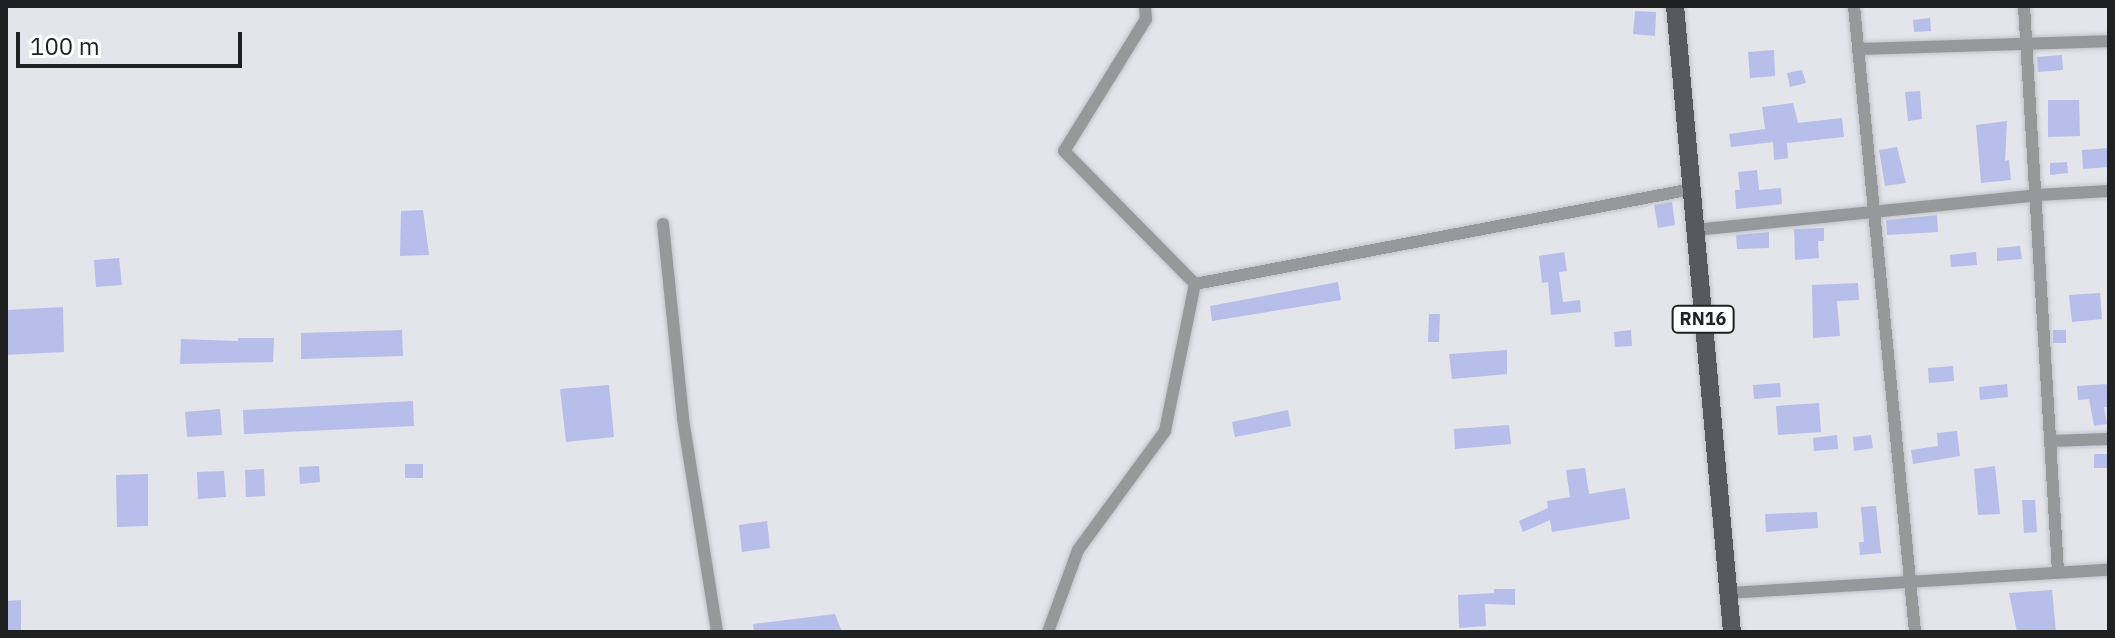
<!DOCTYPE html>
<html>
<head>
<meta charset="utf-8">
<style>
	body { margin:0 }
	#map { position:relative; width:2115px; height:638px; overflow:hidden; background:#e3e5eb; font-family:"IBM Plex Sans",sans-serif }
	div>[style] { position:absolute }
	.building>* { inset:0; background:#b6bee9 }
	.roads { filter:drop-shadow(0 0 2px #c0c2c7) drop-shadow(0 0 2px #c0c2c7) }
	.minor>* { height:12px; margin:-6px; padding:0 6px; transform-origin:6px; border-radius:6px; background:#97989a }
	.primary>* { height:18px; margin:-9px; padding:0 9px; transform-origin:9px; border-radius:9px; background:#58595d }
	span { translate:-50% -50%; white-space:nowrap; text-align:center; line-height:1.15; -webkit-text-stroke:6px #fff; paint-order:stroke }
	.shield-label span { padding:2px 6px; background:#fff; border:2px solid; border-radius:6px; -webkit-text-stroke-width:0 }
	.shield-label { font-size:18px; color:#1f2022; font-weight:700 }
	.frame { position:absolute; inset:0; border:8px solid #1f2022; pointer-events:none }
	.scale { position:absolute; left:16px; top:32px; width:226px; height:36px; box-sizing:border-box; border:4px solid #1f2022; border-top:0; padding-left:10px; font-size:24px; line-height:28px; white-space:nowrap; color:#1f2022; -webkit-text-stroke:6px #fff; paint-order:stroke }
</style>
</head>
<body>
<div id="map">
	<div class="building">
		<div style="clip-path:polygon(1635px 11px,1656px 12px,1655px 36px,1633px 34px)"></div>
		<div style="clip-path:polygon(1930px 18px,1931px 31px,1914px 32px,1913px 20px)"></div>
		<div style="clip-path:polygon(1774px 50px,1775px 76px,1750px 78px,1748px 52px)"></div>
		<div style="clip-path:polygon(2062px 55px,2063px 70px,2038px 72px,2037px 57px)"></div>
		<div style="clip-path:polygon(1802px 70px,1806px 83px,1790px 87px,1787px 73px)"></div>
		<div style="clip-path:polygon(1920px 91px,1922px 119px,1908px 121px,1905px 92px)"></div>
		<div style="clip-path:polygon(2048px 100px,2079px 100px,2080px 136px,2048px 137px)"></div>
		<div style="clip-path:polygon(1793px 103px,1798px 123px,1842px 118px,1844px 137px,1787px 143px,1788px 158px,1774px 160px,1773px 142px,1731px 147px,1729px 134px,1765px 129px,1762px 107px)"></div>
		<div style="clip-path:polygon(2007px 121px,2005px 161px,2009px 160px,2011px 180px,1981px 183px,1976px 125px)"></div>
		<div style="clip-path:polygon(1897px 147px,1906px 183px,1885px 186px,1879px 150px)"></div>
		<div style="clip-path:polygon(2109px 148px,2109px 167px,2083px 169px,2082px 150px)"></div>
		<div style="clip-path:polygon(2067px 162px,2068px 173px,2050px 175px,2050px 163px)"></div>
		<div style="clip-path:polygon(1757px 170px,1759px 190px,1781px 188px,1782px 204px,1736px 209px,1735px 190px,1740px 190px,1738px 172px)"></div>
		<div style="clip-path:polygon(1672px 202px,1675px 225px,1658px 228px,1654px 205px)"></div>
		<div style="clip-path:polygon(423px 210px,429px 255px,400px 256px,401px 211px)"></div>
		<div style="clip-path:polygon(1937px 215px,1938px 232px,1887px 235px,1886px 220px)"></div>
		<div style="clip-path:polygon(1824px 228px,1824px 241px,1818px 241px,1819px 258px,1795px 260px,1794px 229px)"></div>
		<div style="clip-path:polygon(1769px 232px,1769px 248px,1737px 249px,1736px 235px)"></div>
		<div style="clip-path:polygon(2020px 246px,2022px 259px,1997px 261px,1997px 248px)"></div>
		<div style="clip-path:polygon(1564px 252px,1567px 271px,1559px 272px,1563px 302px,1580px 300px,1581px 312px,1551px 315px,1548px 282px,1542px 283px,1539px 256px)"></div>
		<div style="clip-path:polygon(1976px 252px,1977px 265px,1951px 267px,1950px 255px)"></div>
		<div style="clip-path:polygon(119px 258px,122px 285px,96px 287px,94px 260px)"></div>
		<div style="clip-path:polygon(1338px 282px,1341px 300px,1212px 321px,1210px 306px)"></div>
		<div style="clip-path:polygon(1858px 283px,1859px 300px,1837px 301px,1840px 336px,1813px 338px,1812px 285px)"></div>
		<div style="clip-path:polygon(2100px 293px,2102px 319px,2072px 322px,2069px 295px)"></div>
		<div style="clip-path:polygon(63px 307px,64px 352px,6px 355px,6px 310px)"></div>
		<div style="clip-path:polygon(1429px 314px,1440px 314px,1439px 342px,1428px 342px)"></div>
		<div style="clip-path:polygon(402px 330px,403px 356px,301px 359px,301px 333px)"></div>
		<div style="clip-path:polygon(1631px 330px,1632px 346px,1615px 347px,1614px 332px)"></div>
		<div style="clip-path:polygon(2053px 330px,2066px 330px,2066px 343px,2053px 343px)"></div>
		<div style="clip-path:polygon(238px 338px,274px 338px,273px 362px,180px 364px,181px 339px,238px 341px)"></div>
		<div style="clip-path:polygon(1507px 350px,1507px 374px,1452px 379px,1449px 354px)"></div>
		<div style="clip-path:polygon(1953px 366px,1954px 381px,1929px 383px,1928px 368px)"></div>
		<div style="clip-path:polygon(1780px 383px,1781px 397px,1754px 399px,1753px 385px)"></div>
		<div style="clip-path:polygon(2007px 384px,2008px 397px,1980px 400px,1979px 387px)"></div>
		<div style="clip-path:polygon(2109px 384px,2109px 407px,2104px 407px,2107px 424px,2094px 426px,2089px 399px,2078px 400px,2077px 386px)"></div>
		<div style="clip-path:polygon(609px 385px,614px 437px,566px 442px,560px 389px)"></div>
		<div style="clip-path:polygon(413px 401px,414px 426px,244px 434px,243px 410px)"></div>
		<div style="clip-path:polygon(1819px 403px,1821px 432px,1778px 435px,1776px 406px)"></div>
		<div style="clip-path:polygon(220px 409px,222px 435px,187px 437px,185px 412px)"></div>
		<div style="clip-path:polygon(1288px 410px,1291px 426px,1235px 437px,1232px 422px)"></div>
		<div style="clip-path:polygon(1509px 425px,1511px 444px,1455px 449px,1454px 429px)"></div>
		<div style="clip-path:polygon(1957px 431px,1960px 456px,1913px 464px,1911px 450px,1938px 446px,1937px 433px)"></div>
		<div style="clip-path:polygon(1837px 435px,1838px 449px,1814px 451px,1813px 438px)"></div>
		<div style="clip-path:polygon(1871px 435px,1873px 448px,1854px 451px,1853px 437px)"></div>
		<div style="clip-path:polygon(2094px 454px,2107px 454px,2108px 468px,2094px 468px)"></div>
		<div style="clip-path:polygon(405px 464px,423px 464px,423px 478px,405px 478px)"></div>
		<div style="clip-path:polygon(319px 466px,320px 482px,300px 484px,299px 467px)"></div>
		<div style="clip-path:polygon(1995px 466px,2000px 514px,1978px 515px,1974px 469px)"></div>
		<div style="clip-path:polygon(1585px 468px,1589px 494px,1625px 488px,1630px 519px,1552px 532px,1550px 520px,1523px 532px,1519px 521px,1548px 508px,1547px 501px,1570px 497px,1566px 470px)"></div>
		<div style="clip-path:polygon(264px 469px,265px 496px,246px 497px,245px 470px)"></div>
		<div style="clip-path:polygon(224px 471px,226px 497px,198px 499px,197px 472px)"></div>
		<div style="clip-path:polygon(148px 474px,148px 526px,117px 527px,116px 475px)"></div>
		<div style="clip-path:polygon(2022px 500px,2035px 500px,2037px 532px,2024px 533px)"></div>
		<div style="clip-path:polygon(1876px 506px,1881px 553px,1860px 555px,1859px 542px,1864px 542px,1861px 507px)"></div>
		<div style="clip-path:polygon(1817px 512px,1818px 528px,1766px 532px,1765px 514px)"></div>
		<div style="clip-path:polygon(767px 521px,770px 548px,742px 552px,739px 525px)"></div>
		<div style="clip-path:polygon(1494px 589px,1515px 589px,1515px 605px,1485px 604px,1486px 626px,1459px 628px,1458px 595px,1494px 593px)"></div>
		<div style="clip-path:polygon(2052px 590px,2056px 632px,2017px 632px,2009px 593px)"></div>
		<div style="clip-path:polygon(21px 600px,21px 632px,6px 632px,6px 601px)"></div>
		<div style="clip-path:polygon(835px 614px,842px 632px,754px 632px,753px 624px)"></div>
	</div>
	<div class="roads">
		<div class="minor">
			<div style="left:1145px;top:6px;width:13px;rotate:86deg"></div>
			<div style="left:1146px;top:19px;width:155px;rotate:121.8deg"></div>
			<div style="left:1064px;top:151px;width:187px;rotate:45.4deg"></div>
			<div style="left:1854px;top:6px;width:629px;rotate:84.43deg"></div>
			<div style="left:2024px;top:6px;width:567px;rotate:86.56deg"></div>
			<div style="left:1858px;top:49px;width:251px;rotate:-1.8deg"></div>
			<div style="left:663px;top:224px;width:196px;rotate:84.1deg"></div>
			<div style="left:683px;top:419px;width:216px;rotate:80.9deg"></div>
			<div style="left:1695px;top:230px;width:344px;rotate:-5.8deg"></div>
			<div style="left:2037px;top:195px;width:72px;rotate:-3.2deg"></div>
			<div style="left:2050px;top:441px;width:59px;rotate:-1.9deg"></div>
			<div style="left:1728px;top:593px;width:382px;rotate:-3.5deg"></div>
			<div style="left:1048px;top:632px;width:87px;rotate:-69.9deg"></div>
			<div style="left:1078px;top:550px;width:147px;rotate:-53.8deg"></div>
			<div style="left:1165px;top:431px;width:150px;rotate:-78.5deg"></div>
			<div style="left:1195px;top:284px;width:506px;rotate:-10.82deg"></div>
		</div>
		<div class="primary">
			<div style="left:1675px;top:6px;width:629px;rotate:84.8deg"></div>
		</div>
	</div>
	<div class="shield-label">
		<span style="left:1703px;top:319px">RN16</span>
	</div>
	<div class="frame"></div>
	<div class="scale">100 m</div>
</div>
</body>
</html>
